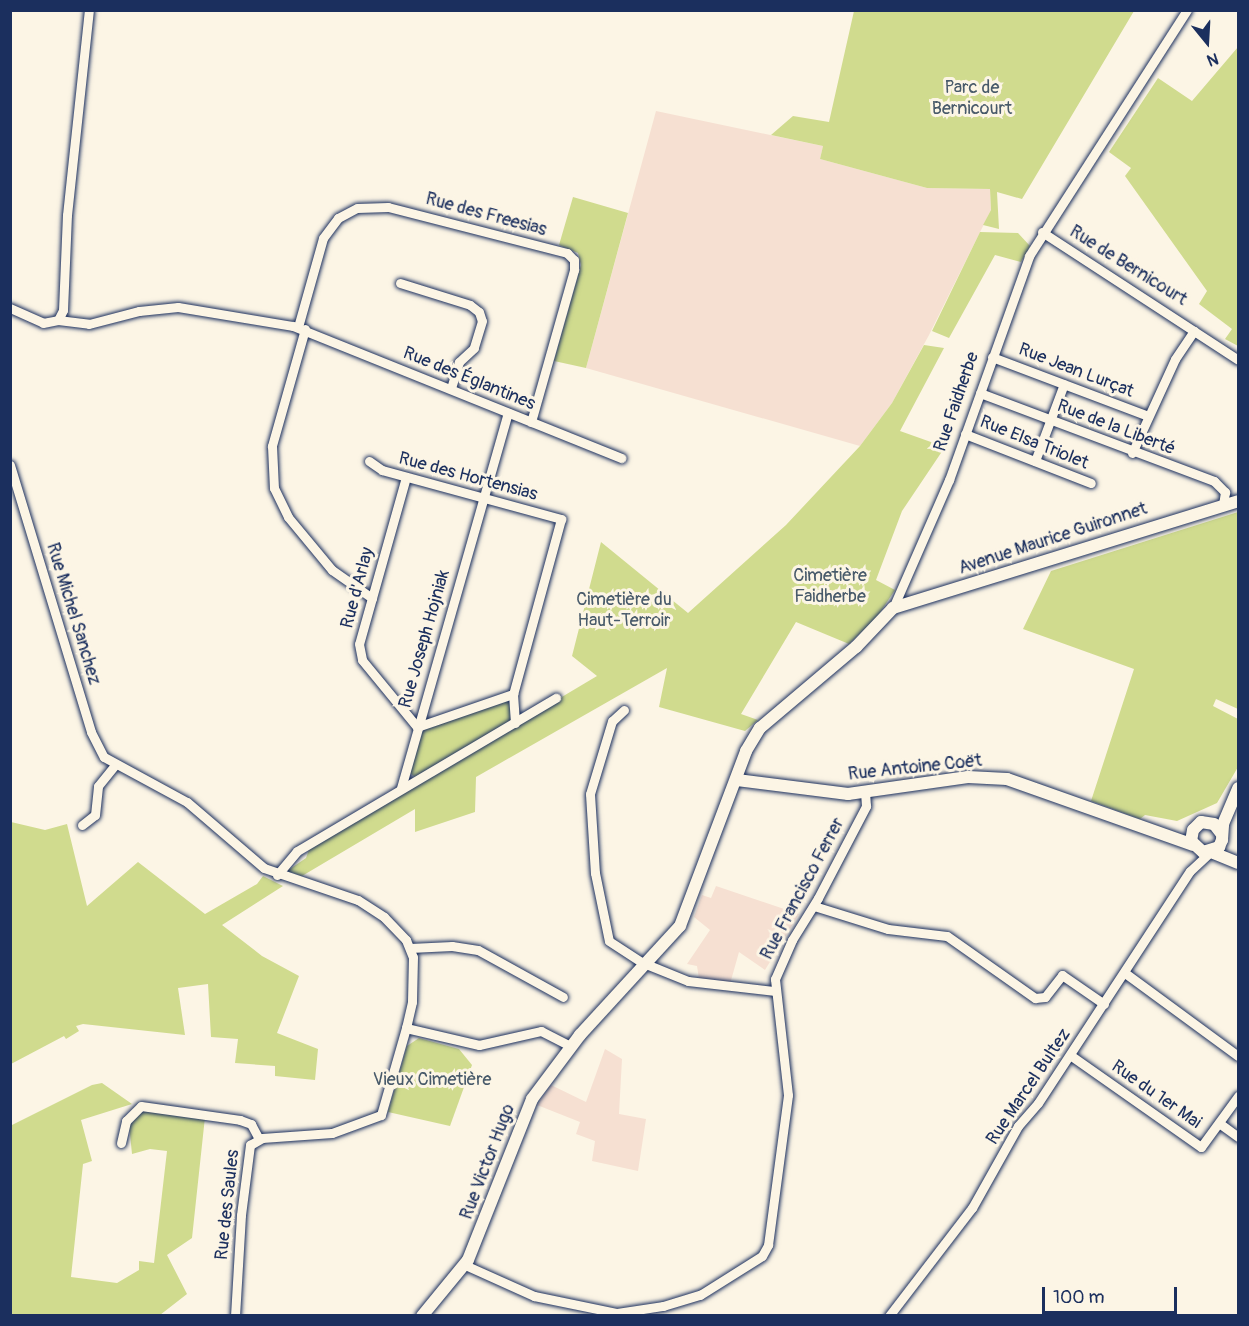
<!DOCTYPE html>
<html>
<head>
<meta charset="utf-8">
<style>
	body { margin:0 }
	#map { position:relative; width:1249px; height:1326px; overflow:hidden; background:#fcf5e5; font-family:Pangolin,sans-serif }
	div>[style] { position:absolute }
	.built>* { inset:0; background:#f6e0d2 }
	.green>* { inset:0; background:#d0db8e }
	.roads { filter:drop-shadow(0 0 2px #1b2f5e) drop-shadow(0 0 2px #1b2f5e) }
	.minor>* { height:9px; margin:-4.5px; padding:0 4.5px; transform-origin:4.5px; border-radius:4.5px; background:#fcf5e5 }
	.tertiary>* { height:12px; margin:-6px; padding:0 6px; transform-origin:6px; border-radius:6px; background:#fcf5e5 }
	span { translate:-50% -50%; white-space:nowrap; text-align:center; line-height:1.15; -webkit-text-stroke:6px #fcf5e5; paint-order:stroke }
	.park-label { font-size:18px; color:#485a6a }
	.street-label { font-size:18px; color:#1b2f5e }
	.frame { position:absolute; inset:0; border:12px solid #1b2f5e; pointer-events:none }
	.north { position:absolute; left:1177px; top:12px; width:60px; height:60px; -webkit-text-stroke:4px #fcf5e5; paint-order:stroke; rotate:162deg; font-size:16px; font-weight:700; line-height:24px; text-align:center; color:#1b2f5e }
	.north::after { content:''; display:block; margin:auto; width:21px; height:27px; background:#1b2f5e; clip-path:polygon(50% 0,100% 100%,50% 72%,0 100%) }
	.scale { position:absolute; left:1042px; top:1287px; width:135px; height:27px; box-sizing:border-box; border:3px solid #1b2f5e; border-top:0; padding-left:8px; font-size:18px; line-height:21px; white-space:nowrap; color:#1b2f5e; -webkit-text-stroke:4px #fcf5e5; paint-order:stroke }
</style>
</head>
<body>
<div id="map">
	<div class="built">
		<div style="clip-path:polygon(656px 111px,823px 146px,820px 159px,927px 188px,990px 189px,991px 210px,929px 335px,892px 403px,860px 446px,586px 368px)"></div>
		<div style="clip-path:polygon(716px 886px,799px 914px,765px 970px,739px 952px,730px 984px,699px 979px,697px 966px,687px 964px,710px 930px,694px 917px,702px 895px,711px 898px)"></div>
		<div style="clip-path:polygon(605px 1049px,622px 1059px,619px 1114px,646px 1119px,638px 1171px,592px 1161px,595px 1141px,576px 1134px,580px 1122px,537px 1105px,551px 1085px,586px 1102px)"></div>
	</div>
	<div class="green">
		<div style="clip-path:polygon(854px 11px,854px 10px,1134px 11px,1022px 199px,997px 192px,999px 229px,983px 225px,991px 210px,990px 189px,927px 188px,820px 159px,823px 146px,771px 135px,793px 116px,829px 122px)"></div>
		<div style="clip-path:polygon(1238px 47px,1238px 346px,1225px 339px,1232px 329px,1199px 304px,1207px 291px,1125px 176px,1131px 168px,1109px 152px,1158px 78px,1192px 101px)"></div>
		<div style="clip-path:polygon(573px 197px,628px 213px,586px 368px,554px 361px,581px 265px,578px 253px,559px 245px)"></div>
		<div style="clip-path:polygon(980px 232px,1018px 233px,1030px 246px,1021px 262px,995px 255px,949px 338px,932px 331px)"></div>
		<div style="clip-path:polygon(924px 345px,944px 348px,900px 431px,945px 447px,902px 511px,876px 580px,895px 590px,877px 617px,849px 644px,796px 622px,741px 714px,758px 720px,745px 731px,659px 707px,667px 668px,476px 777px,475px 812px,415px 832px,415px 809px,302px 876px,287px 871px,306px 858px,310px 847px,597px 676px,572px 656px,601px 542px,688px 613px,786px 525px,860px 446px,892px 403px)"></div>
		<div style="clip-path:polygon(1238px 512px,1238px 709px,1216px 699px,1213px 706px,1238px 719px,1238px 767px,1217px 803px,1177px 821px,1145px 815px,1140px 819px,1091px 801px,1134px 669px,1023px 629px,1051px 571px)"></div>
		<div style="clip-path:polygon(509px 700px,511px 721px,415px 777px,410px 773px,423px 729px)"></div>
		<div style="clip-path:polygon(11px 822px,45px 830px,67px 824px,87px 906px,138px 862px,205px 914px,257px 884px,263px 876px,283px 886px,222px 925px,262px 956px,299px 976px,277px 1033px,318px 1049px,315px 1080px,275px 1076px,275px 1066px,235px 1063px,238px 1039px,211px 1037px,208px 984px,178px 988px,185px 1035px,83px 1024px,76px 1026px,79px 1031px,66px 1039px,64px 1036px,11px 1064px)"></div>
		<div style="clip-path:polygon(419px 1038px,459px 1049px,472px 1065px,450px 1126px,388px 1112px,407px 1046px)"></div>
		<div style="clip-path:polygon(102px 1083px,132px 1104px,81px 1120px,92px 1161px,83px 1164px,71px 1277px,117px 1283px,139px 1270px,139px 1261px,154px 1263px,167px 1151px,150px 1149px,132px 1154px,129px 1124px,142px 1109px,205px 1117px,192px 1238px,167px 1255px,187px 1294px,160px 1315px,11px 1315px,10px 1126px,92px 1085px)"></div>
	</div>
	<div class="roads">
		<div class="minor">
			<div style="left:1042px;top:232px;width:234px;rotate:33.1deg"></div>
			<div style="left:400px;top:283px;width:73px;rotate:17.4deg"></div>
			<div style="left:470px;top:305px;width:11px;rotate:38deg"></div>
			<div style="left:479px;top:312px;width:9px;rotate:72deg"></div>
			<div style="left:482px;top:321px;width:28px;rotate:107deg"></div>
			<div style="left:474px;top:348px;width:21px;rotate:137deg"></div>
			<div style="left:459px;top:362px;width:28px;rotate:107deg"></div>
			<div style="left:10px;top:308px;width:36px;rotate:24deg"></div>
			<div style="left:43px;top:323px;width:15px;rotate:-11deg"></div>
			<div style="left:58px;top:320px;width:31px;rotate:7deg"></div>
			<div style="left:89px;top:324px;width:52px;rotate:-14.6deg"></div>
			<div style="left:139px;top:311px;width:39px;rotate:-6deg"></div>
			<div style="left:178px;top:307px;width:117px;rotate:9.4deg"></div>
			<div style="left:293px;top:326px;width:354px;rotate:21.9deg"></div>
			<div style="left:58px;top:320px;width:11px;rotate:-63deg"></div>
			<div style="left:63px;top:310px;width:95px;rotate:-87.6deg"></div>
			<div style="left:67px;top:215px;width:206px;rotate:-83.9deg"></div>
			<div style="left:298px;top:327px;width:92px;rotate:-74.3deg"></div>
			<div style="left:323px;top:238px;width:25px;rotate:-53deg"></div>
			<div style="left:338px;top:218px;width:21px;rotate:-28deg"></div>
			<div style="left:357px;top:208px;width:31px;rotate:-2deg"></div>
			<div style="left:388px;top:207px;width:185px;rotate:14.4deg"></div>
			<div style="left:567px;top:253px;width:10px;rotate:45deg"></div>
			<div style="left:574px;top:260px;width:10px;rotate:90deg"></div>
			<div style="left:574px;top:270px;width:158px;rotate:105.8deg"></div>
			<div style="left:305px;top:329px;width:122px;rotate:105.8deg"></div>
			<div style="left:272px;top:446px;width:42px;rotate:87.3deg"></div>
			<div style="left:274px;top:488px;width:32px;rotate:64deg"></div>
			<div style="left:288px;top:517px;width:69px;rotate:50.3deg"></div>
			<div style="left:332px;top:570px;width:49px;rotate:35deg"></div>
			<div style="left:992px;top:357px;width:167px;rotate:20.7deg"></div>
			<div style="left:980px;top:393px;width:250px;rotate:20.6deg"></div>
			<div style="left:1214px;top:481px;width:16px;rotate:45deg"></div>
			<div style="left:1225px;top:492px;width:12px;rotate:99deg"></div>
			<div style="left:965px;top:434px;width:135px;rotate:21.3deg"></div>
			<div style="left:1132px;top:453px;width:103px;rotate:-65.4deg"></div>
			<div style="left:1175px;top:359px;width:34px;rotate:-56deg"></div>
			<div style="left:369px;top:461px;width:16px;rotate:35deg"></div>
			<div style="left:382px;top:470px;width:186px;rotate:15.3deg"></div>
			<div style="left:561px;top:519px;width:181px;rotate:105.3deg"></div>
			<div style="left:513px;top:694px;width:29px;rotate:86deg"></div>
			<div style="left:1035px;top:461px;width:82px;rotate:-69.4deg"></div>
			<div style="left:10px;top:465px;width:279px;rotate:73.1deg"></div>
			<div style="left:91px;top:732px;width:28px;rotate:63deg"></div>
			<div style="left:104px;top:757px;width:94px;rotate:28.5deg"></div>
			<div style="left:187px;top:802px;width:101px;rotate:40.6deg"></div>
			<div style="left:264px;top:868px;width:99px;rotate:18.8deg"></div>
			<div style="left:358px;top:900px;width:31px;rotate:33deg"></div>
			<div style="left:384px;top:917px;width:32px;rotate:46deg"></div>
			<div style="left:406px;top:940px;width:18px;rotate:68deg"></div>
			<div style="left:413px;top:957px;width:45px;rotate:91.3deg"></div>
			<div style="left:412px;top:1002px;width:27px;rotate:103deg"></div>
			<div style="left:406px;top:1028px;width:75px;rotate:13.1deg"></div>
			<div style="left:479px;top:1045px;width:64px;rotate:-12.7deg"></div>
			<div style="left:541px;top:1031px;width:34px;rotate:27deg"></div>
			<div style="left:406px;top:477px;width:173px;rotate:105.7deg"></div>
			<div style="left:359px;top:644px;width:16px;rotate:79deg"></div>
			<div style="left:362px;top:660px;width:87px;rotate:50.6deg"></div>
			<div style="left:417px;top:727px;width:102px;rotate:-19deg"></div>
			<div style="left:893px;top:608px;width:140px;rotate:-66.4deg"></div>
			<div style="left:949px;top:480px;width:238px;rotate:-70.3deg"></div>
			<div style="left:1029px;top:256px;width:292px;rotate:-57.3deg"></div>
			<div style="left:624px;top:710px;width:16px;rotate:137deg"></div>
			<div style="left:612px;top:721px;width:76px;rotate:106.8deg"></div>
			<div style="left:590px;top:794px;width:79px;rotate:86.4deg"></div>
			<div style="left:595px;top:873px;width:69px;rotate:78.4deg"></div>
			<div style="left:609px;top:941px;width:38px;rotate:33deg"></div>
			<div style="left:641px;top:962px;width:51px;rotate:22deg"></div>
			<div style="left:688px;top:981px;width:88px;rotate:6.6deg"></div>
			<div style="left:401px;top:788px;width:390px;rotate:-74.1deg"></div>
			<div style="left:82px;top:825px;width:16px;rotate:-38deg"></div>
			<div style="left:95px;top:815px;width:29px;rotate:-84deg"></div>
			<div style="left:98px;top:786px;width:27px;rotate:-51deg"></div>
			<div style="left:277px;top:875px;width:31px;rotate:-50deg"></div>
			<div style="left:297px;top:851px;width:301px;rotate:-30.6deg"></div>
			<div style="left:814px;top:906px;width:77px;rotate:17.3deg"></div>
			<div style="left:888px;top:929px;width:59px;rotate:6.8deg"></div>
			<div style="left:947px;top:936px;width:108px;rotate:35.2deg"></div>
			<div style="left:1035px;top:998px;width:10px;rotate:-6deg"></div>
			<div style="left:1045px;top:997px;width:28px;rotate:-52deg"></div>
			<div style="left:1062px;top:975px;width:51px;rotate:34.6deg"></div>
			<div style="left:410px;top:948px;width:42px;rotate:-2.7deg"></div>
			<div style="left:452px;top:946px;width:26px;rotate:9deg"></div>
			<div style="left:478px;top:950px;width:97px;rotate:28.9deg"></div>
			<div style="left:1125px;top:973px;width:140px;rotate:36.3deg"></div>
			<div style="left:1070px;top:1055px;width:160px;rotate:35.1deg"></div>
			<div style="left:1201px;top:1147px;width:63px;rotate:-54deg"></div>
			<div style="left:1219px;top:1123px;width:24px;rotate:36deg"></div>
			<div style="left:121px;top:1143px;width:23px;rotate:-77deg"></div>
			<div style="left:126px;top:1121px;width:21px;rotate:-45deg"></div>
			<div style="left:141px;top:1106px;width:100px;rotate:8deg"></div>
			<div style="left:240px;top:1120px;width:12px;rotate:20deg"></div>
			<div style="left:251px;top:1124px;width:17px;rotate:62deg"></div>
			<div style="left:465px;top:1265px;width:76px;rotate:24.2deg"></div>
			<div style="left:534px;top:1296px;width:85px;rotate:11.6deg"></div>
			<div style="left:617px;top:1313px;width:47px;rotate:-8.7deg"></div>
			<div style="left:663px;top:1306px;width:39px;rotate:-17deg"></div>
			<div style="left:700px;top:1295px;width:73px;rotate:-32.2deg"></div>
			<div style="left:762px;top:1256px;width:13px;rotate:-61deg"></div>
			<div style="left:768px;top:1245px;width:151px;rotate:-82.4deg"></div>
			<div style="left:788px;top:1095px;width:117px;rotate:-96.4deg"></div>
			<div style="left:775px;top:979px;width:43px;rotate:-66.4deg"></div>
			<div style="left:792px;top:940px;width:49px;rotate:-58.2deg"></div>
			<div style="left:818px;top:898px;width:104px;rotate:-62.4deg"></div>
			<div style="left:866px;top:806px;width:14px;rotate:-94deg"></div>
			<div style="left:235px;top:1316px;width:101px;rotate:-86.6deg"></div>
			<div style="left:241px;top:1215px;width:71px;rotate:-82.7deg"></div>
			<div style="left:250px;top:1145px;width:14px;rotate:-30deg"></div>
			<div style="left:262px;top:1138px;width:70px;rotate:-4.1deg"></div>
			<div style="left:332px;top:1133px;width:52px;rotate:-20.2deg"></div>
			<div style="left:381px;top:1115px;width:91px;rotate:-74deg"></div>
			<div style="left:889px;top:1316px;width:136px;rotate:-52.5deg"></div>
			<div style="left:972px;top:1208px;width:94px;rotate:-60.7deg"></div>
			<div style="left:1018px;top:1126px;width:30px;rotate:-49deg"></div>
			<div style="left:1038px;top:1103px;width:277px;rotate:-56.8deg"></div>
			<div style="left:1190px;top:871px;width:26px;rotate:-43deg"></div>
		</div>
		<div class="tertiary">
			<div style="left:737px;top:780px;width:112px;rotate:7.2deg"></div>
			<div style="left:848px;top:794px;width:121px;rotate:-8.1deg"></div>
			<div style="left:968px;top:777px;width:39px;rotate:3deg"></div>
			<div style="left:1007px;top:779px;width:197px;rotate:19.5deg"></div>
			<div style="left:1221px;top:833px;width:11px;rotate:-128deg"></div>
			<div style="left:1214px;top:824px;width:13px;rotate:-171deg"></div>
			<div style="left:1201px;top:822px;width:11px;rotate:135deg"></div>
			<div style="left:1193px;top:830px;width:11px;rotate:100deg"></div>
			<div style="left:1191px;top:841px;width:16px;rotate:43deg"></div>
			<div style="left:1203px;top:852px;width:17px;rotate:-17deg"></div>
			<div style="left:1219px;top:847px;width:8px;rotate:-67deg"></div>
			<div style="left:1222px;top:840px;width:16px;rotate:-86deg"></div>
			<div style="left:1223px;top:824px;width:39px;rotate:-67deg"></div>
			<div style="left:1211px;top:852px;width:29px;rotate:22deg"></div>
			<div style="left:422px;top:1316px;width:72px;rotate:-50.6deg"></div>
			<div style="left:468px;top:1260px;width:173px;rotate:-68.3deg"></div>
			<div style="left:532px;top:1099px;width:80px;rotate:-53.1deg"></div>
			<div style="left:580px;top:1035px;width:148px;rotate:-47.5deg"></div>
			<div style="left:680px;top:926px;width:187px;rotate:-69.3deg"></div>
			<div style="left:746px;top:751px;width:27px;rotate:-59deg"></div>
			<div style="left:760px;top:728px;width:126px;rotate:-40.2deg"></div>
			<div style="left:856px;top:647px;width:54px;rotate:-46.5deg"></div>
			<div style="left:893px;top:608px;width:361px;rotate:-17.2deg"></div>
		</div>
	</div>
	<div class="park-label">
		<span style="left:972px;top:99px">Parc de<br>Bernicourt</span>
		<span style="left:830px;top:587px">Cimetière<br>Faidherbe</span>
		<span style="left:624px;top:611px">Cimetière du<br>Haut-Terroir</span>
		<span style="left:432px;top:1080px">Vieux Cimetière</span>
	</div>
	<div class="street-label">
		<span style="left:486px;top:215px;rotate:15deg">Rue des Freesias</span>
		<span style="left:1128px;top:266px;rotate:32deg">Rue de Bernicourt</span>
		<span style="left:1076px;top:371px;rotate:21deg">Rue Jean Lurçat</span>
		<span style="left:469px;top:379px;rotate:22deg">Rue des Églantines</span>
		<span style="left:957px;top:402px;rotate:-71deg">Rue Faidherbe</span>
		<span style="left:1116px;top:428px;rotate:21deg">Rue de la Liberté</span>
		<span style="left:1034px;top:443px;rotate:22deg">Rue Elsa Triolet</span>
		<span style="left:468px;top:477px;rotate:15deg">Rue des Hortensias</span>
		<span style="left:1053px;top:539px;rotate:-18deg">Avenue Maurice Guironnet</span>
		<span style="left:358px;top:588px;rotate:-75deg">Rue d'Arlay</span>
		<span style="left:73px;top:614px;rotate:73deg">Rue Michel Sanchez</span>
		<span style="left:425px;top:639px;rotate:-74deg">Rue Joseph Hojniak</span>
		<span style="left:915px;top:768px;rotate:-6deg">Rue Antoine Coët</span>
		<span style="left:803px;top:889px;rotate:-62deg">Rue Francisco Ferrer</span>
		<span style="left:1029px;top:1087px;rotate:-56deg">Rue Marcel Bultez</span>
		<span style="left:1156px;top:1095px;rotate:35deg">Rue du 1er Mai</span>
		<span style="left:488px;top:1162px;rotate:-69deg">Rue Victor Hugo</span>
		<span style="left:228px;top:1205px;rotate:-84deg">Rue des Saules</span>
	</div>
	<div class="frame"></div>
	<div class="north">N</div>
	<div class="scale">100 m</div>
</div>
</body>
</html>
